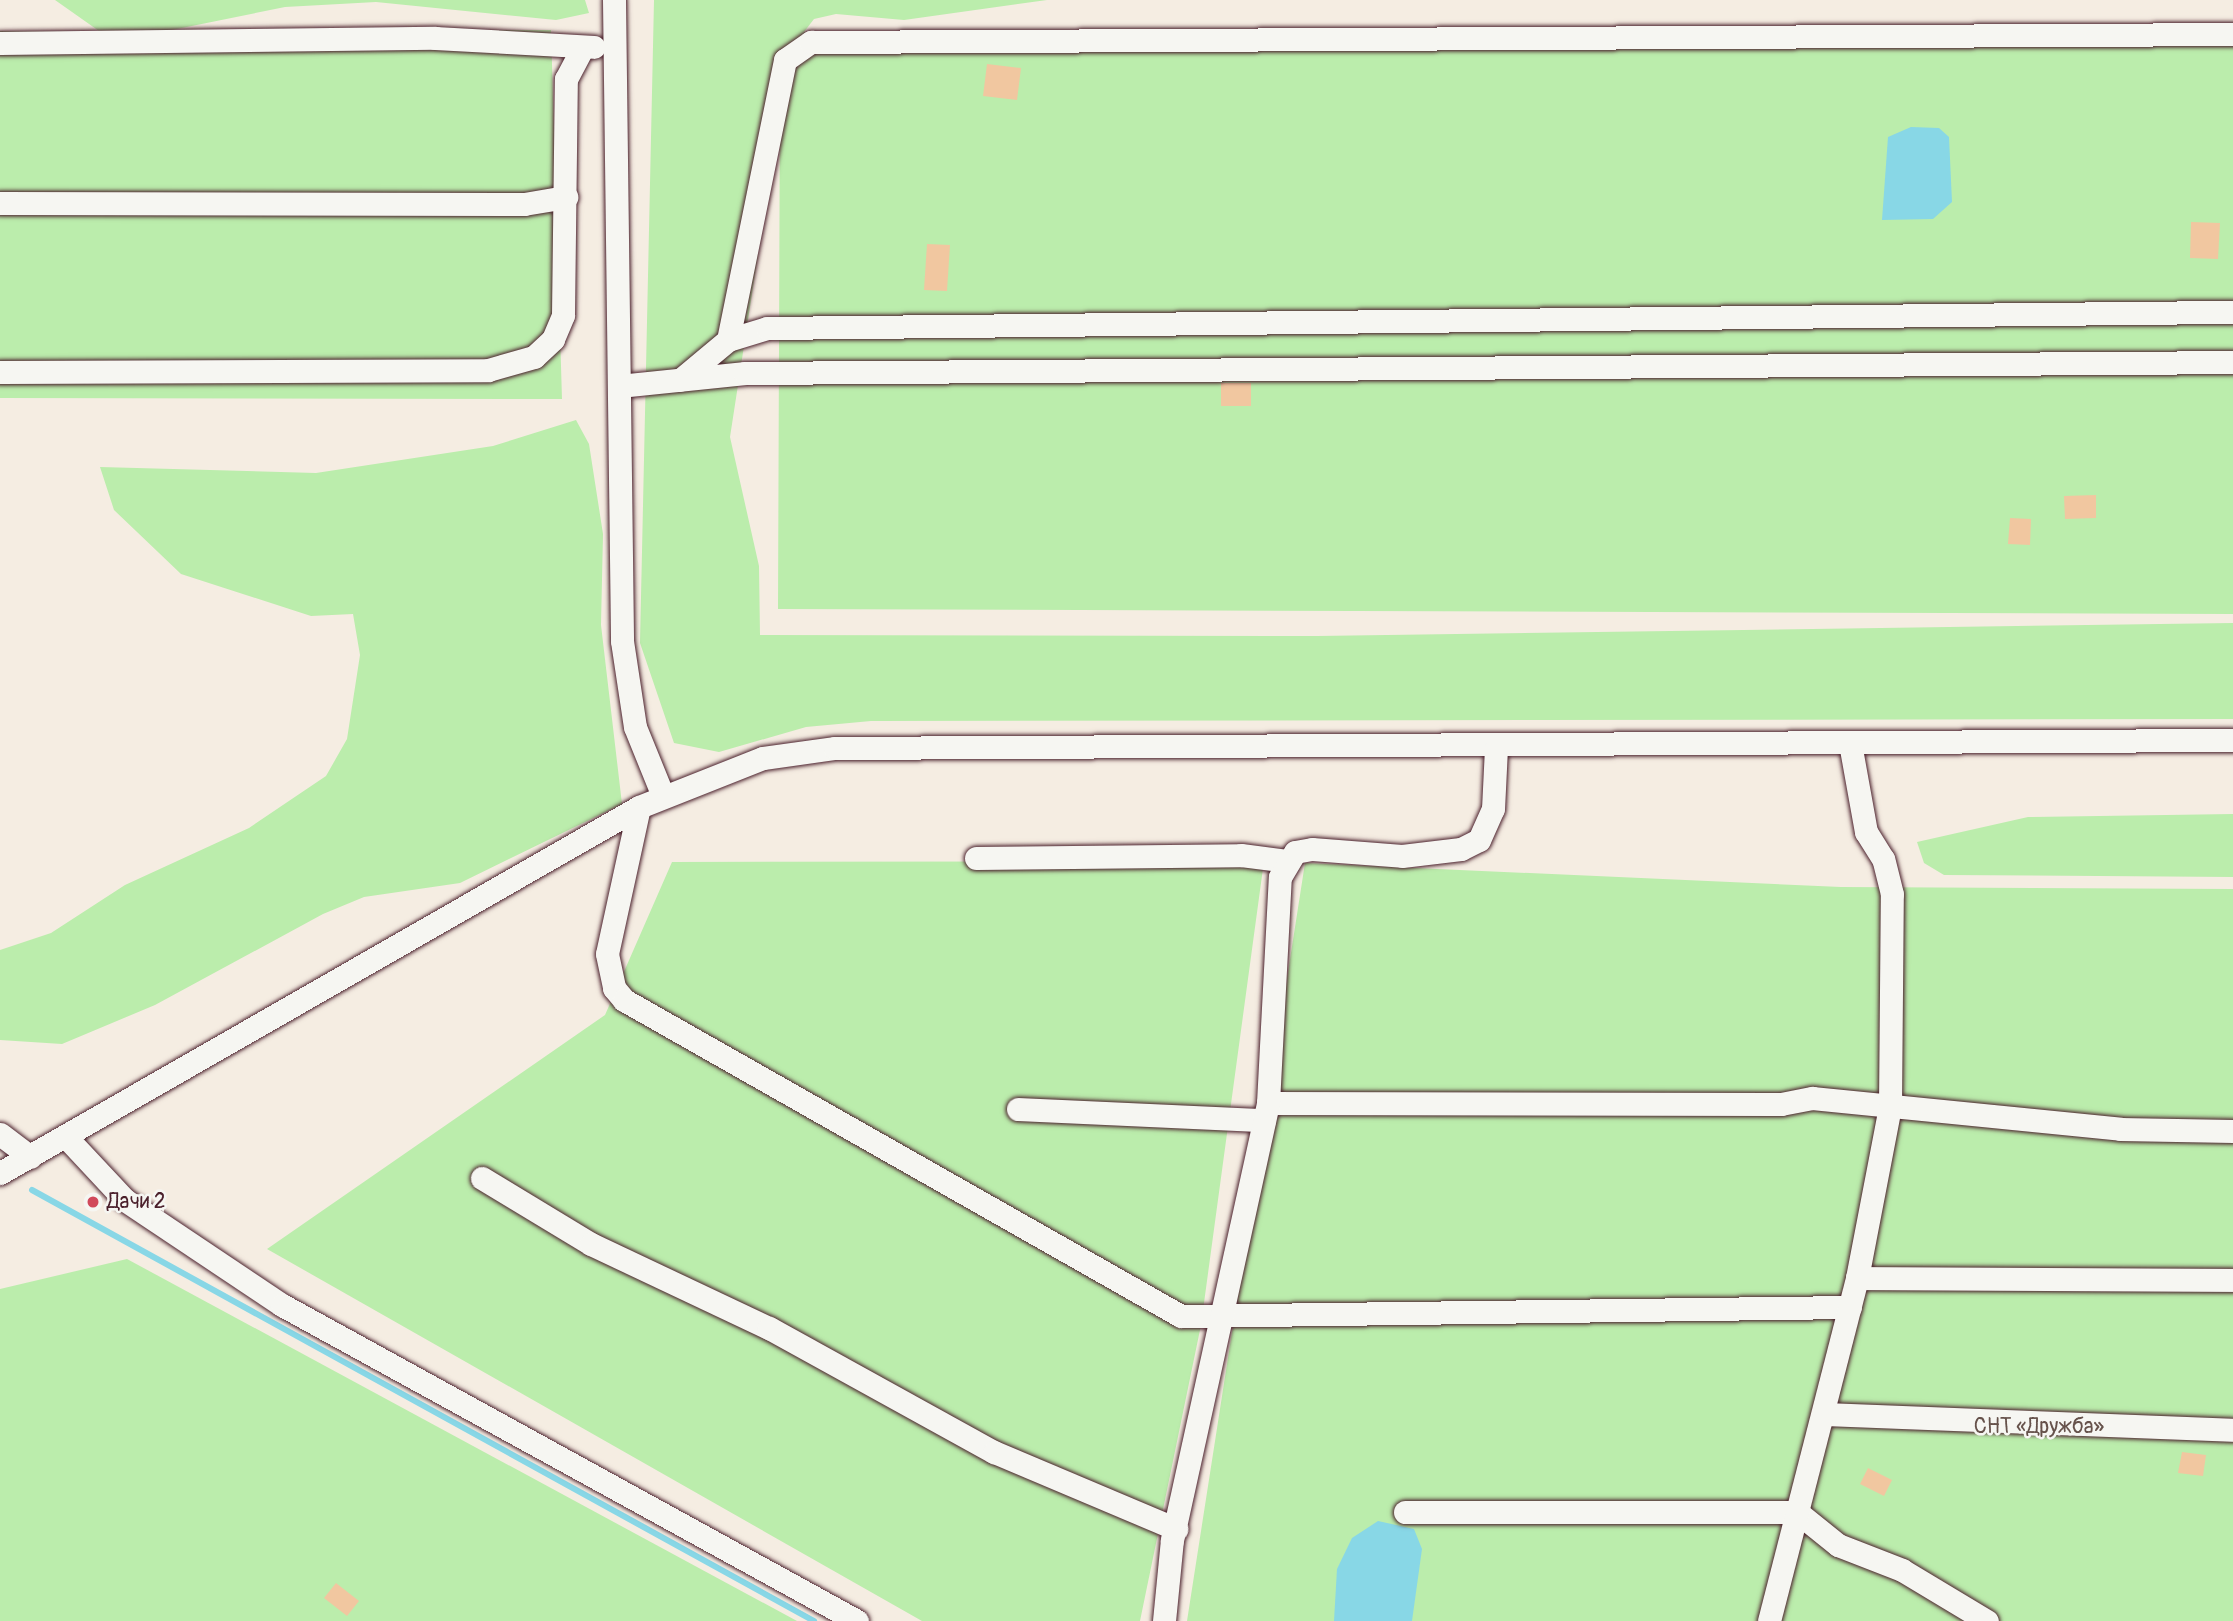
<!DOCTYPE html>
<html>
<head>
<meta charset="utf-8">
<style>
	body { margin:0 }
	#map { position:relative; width:2233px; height:1621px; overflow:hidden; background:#f5ede2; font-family:Pangolin,sans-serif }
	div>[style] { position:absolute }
	.green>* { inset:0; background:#bbedac }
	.water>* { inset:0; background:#88d7e6 }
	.stream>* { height:6px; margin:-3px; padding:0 3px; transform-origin:3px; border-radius:3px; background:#88d7e6 }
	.building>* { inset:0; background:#f1c7a0 }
	.roads { filter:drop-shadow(0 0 2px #4a1f2b) drop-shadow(0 0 2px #4a1f2b) }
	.minor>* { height:23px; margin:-11.5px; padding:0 11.5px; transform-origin:11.5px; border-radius:11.5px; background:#f6f6f2 }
	.dots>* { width:19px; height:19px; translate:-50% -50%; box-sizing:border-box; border:4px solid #f6f6f2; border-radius:50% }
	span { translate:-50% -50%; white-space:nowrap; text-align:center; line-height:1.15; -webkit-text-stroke:5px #f6f6f2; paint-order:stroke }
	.poi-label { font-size:21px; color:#4a1f2b }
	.left { translate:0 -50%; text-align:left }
	.park-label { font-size:21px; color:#66524b }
</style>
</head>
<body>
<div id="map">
	<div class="green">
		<div style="clip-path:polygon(55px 0,585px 0,589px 13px,556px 20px,376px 2px,285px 7px,172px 30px,551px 30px,562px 399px,0 398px,0 31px,99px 31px)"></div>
		<div style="clip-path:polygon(654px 0,1047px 0,904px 20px,836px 14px,814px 19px,804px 32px,2233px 37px,2233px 614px,778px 609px,780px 80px,751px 211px,758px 255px,730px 437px,759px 566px,760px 635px,1317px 636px,2233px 623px,2233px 719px,871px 721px,806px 727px,719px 752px,674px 743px,640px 643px)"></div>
		<div style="clip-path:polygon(576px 420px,589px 444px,603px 534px,601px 625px,622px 804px,460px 883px,364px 897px,323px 914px,155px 1005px,62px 1044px,0 1040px,0 950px,51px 933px,125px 885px,249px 828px,326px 776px,347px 739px,360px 655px,353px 614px,311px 616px,181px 574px,114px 510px,100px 467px,316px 473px,493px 446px)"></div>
		<div style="clip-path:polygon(2233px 814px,2233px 877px,1944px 875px,1924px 863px,1917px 842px,2028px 817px)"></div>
		<div style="clip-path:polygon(1264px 861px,1201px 1325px,1140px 1621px,922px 1621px,267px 1249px,605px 1015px,672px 862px)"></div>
		<div style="clip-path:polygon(1305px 863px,1841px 887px,2233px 889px,2233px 1621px,1187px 1621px)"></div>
		<div style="clip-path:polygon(127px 1259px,797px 1621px,0 1621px,0 1289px)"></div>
	</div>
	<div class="water">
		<div style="clip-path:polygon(1911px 127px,1939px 128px,1949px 137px,1952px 202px,1933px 219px,1882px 220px,1888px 137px)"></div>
		<div style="clip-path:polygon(1378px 1521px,1414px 1529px,1422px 1549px,1412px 1621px,1334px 1621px,1337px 1569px,1352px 1538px)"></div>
	</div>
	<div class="stream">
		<div style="left:32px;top:1190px;width:893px;rotate:28.86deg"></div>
	</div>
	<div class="building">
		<div style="clip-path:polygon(987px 64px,1021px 68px,1017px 100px,983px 96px)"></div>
		<div style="clip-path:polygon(2191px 222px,2220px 223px,2218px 259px,2190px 258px)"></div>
		<div style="clip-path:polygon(927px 244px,950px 245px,947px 291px,924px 290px)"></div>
		<div style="clip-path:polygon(1221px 383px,1251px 383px,1251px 406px,1221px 406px)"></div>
		<div style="clip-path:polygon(2096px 495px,2096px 518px,2065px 519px,2064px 496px)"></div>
		<div style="clip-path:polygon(2010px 518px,2031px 519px,2030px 545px,2008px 544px)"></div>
		<div style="clip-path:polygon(2182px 1452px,2206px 1455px,2203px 1476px,2178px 1473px)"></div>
		<div style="clip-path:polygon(1868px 1468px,1892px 1480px,1884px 1496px,1860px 1484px)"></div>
		<div style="clip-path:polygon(336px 1583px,359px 1601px,347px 1616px,324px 1598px)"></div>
	</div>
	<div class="roads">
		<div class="minor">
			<div style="left:614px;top:0;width:641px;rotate:89.28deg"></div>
			<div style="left:622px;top:641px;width:87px;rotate:81.4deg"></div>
			<div style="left:635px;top:727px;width:74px;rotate:67.9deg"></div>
			<div style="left:0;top:43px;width:435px;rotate:-0.7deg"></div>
			<div style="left:435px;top:38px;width:159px;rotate:3.2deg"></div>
			<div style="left:0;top:203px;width:524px;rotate:0.11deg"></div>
			<div style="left:524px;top:204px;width:43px;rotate:-9.5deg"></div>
			<div style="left:728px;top:340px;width:41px;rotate:-17.1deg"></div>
			<div style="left:767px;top:328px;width:1466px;rotate:-0.63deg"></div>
			<div style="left:0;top:372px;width:488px;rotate:-0.2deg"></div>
			<div style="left:488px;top:370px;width:48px;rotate:-15.8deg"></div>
			<div style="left:534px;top:357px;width:26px;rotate:-43deg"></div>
			<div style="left:553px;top:339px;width:26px;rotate:-67deg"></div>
			<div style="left:563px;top:315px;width:236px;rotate:-89.3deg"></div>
			<div style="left:566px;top:79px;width:36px;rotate:-62deg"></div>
			<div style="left:680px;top:380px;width:62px;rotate:-39.8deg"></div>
			<div style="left:728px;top:340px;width:286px;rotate:-78.5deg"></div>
			<div style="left:785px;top:60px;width:32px;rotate:-35deg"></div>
			<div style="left:811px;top:42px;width:1422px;rotate:-0.32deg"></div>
			<div style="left:619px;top:386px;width:127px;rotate:-5.9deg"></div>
			<div style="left:745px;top:373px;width:1488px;rotate:-0.42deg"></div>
			<div style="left:639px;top:807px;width:150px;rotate:102.3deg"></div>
			<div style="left:607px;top:954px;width:35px;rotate:78deg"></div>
			<div style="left:614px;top:988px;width:16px;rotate:50deg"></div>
			<div style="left:624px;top:1000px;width:640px;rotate:29.57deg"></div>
			<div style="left:1181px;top:1316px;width:669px;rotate:-0.77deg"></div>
			<div style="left:976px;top:858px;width:265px;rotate:-0.6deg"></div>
			<div style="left:1241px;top:855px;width:46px;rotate:7.4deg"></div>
			<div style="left:1268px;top:1103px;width:513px;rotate:0.11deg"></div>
			<div style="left:1781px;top:1104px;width:32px;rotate:-11deg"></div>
			<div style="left:1812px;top:1098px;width:310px;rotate:5.7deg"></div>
			<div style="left:2120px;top:1129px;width:113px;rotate:1deg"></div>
			<div style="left:1018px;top:1109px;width:246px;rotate:2.6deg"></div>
			<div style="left:0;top:1134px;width:38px;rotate:37deg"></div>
			<div style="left:66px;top:1137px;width:86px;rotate:46.9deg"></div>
			<div style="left:125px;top:1200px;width:189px;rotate:33.8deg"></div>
			<div style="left:282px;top:1305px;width:656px;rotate:28.79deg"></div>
			<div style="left:0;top:1173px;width:736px;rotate:-29.8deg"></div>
			<div style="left:639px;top:807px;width:133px;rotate:-21.6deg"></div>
			<div style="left:763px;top:758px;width:73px;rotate:-7.9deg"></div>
			<div style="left:835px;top:748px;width:1398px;rotate:-0.33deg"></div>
			<div style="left:482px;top:1178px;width:127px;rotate:31.2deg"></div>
			<div style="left:591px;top:1244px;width:197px;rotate:25.3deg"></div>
			<div style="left:769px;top:1328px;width:257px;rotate:28.9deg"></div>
			<div style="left:994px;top:1452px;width:198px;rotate:22.9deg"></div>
			<div style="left:1857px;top:1278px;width:376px;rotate:0.3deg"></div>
			<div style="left:1823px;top:1414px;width:410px;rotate:2.2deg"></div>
			<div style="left:1405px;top:1512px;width:392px"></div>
			<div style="left:1797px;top:1512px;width:53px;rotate:38.8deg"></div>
			<div style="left:1838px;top:1545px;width:69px;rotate:21.3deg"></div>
			<div style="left:1902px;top:1570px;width:99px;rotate:31deg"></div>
			<div style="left:1164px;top:1621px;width:81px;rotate:-84.4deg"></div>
			<div style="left:1172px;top:1540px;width:447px;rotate:-77.6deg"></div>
			<div style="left:1268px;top:1103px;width:226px;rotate:-87deg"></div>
			<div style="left:1280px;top:877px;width:29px;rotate:-59deg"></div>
			<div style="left:1295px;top:852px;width:17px;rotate:-10deg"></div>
			<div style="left:1312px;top:849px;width:90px;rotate:4.4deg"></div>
			<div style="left:1402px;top:856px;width:59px;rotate:-6.8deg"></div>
			<div style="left:1461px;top:849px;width:20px;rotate:-27deg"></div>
			<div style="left:1479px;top:840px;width:34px;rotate:-66deg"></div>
			<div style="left:1493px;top:809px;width:61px;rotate:-87.2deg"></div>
			<div style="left:1769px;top:1621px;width:354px;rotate:-75.6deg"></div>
			<div style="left:1857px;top:1278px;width:175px;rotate:-79.1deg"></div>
			<div style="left:1890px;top:1106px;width:212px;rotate:-89.5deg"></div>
			<div style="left:1892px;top:894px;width:36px;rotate:-104deg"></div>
			<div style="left:1883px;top:859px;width:32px;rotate:-122deg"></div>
			<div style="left:1866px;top:832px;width:90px;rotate:-100.2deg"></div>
		</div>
	</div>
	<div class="dots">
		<div style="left:93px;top:1202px;background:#d1495b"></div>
	</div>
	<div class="poi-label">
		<span class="left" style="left:107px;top:1202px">Дачи 2</span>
	</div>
	<div class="park-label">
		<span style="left:2039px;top:1427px">СНТ «Дружба»</span>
	</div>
</div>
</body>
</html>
